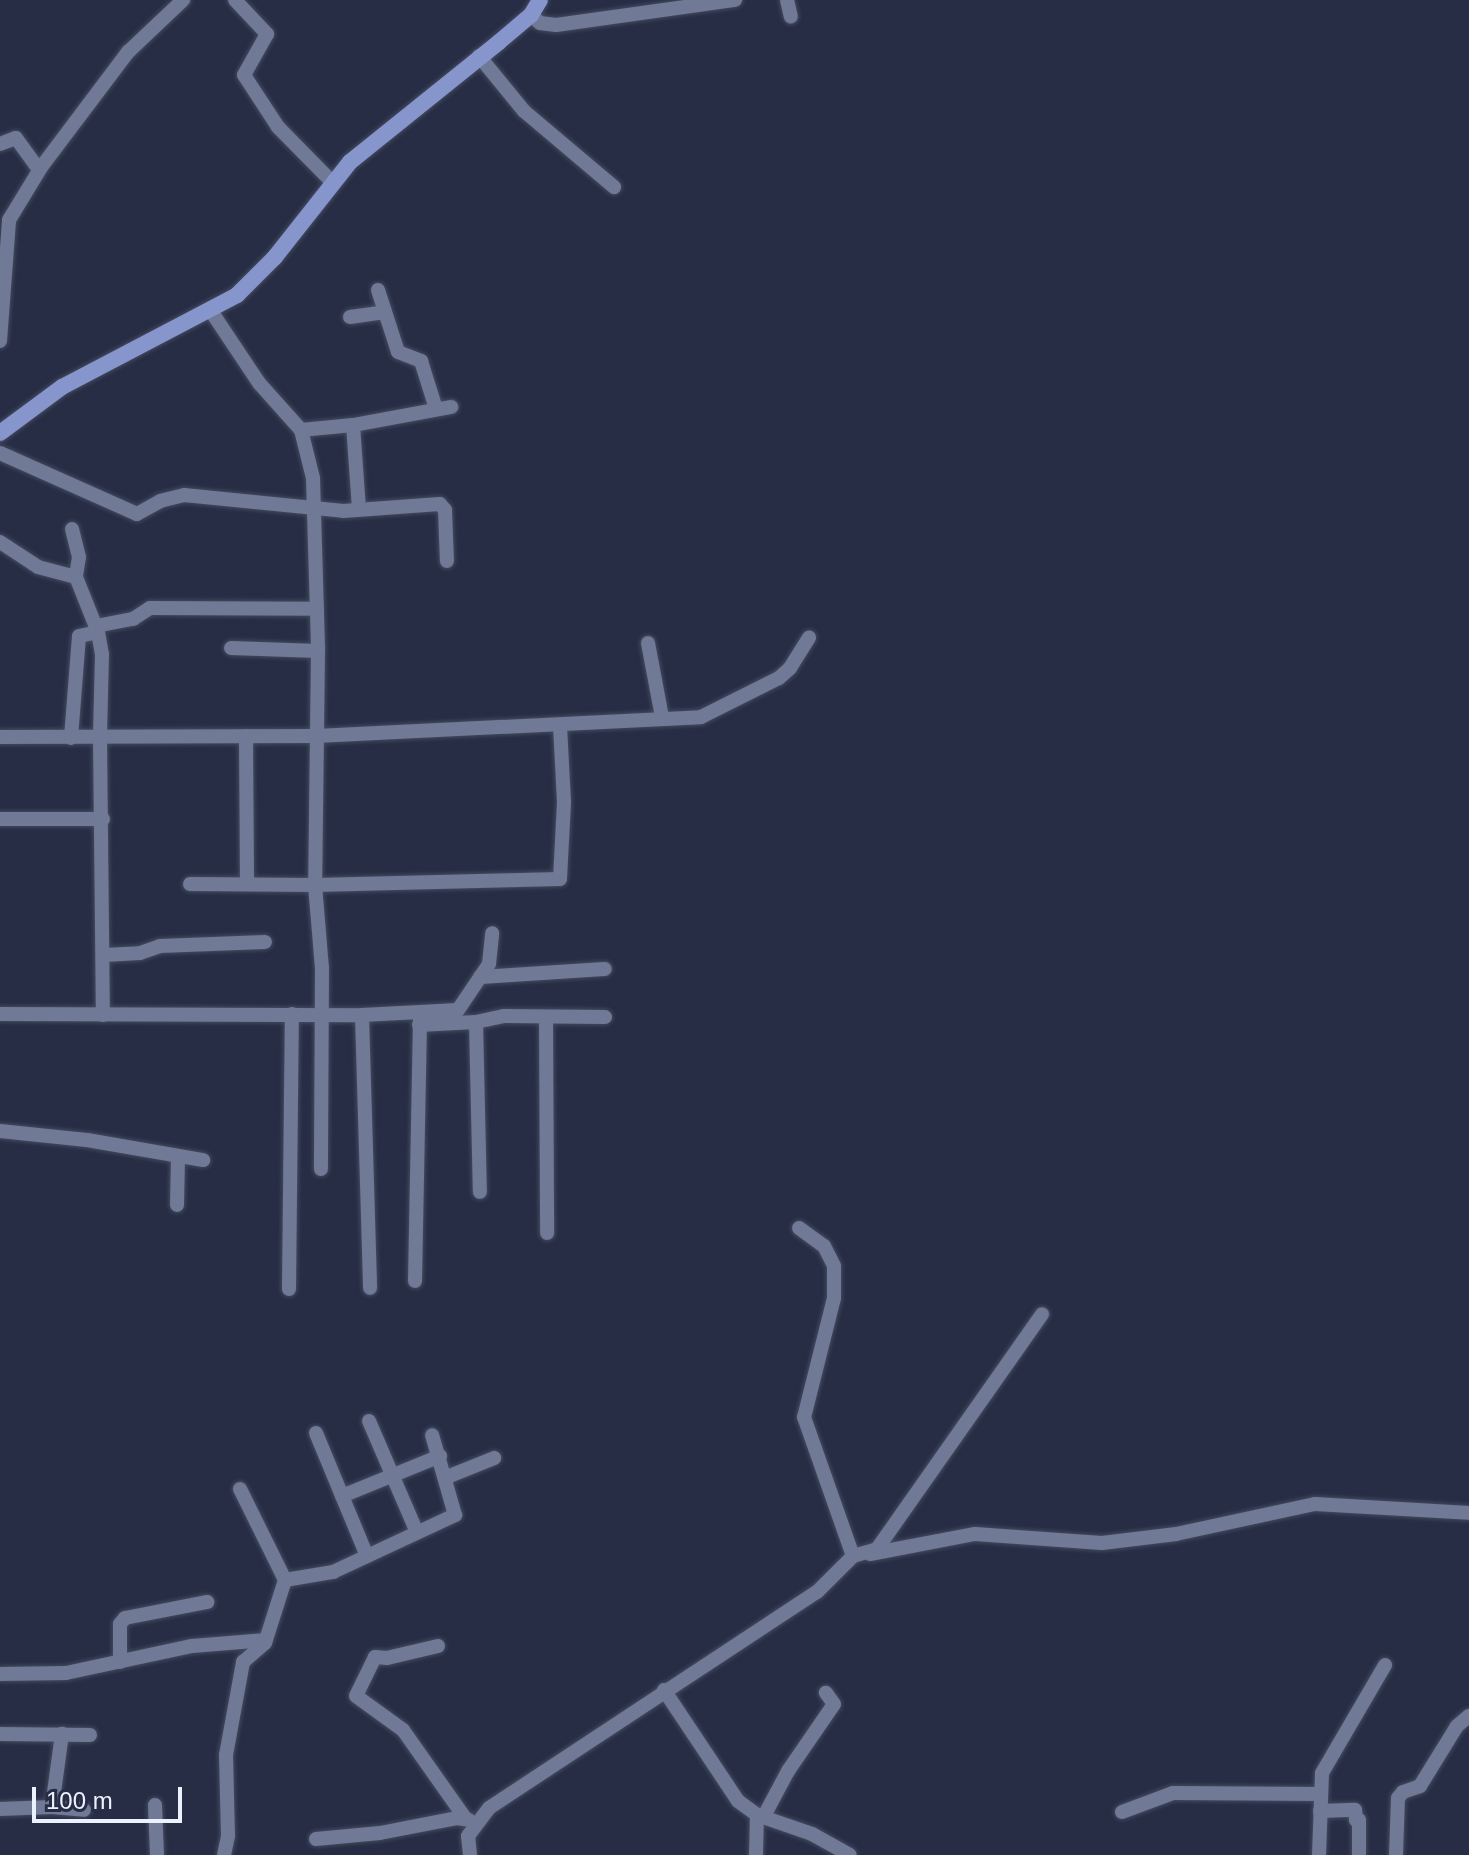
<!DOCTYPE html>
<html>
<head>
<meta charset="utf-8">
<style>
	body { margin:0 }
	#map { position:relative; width:1469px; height:1855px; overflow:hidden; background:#262d45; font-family:Helvetica,sans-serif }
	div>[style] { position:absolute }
	.roads { filter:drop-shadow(0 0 2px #444a5e) drop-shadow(0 0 2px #444a5e) }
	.minor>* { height:14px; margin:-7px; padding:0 7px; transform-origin:7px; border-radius:7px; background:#707995 }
	.major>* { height:16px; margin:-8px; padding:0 8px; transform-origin:8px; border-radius:8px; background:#8696cd }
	span { translate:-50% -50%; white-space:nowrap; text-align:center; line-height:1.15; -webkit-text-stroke:7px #262d45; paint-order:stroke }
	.scale { position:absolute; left:32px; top:1787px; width:150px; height:36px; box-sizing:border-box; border:4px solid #ecf1fe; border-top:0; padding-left:10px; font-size:24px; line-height:28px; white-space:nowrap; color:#ecf1fe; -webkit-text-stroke:6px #262d45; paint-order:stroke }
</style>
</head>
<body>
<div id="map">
	<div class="roads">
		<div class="minor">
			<div style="left:235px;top:0;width:47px;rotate:46.7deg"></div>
			<div style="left:267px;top:34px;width:47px;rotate:119.3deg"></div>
			<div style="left:244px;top:75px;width:62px;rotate:56.8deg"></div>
			<div style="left:278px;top:127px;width:77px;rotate:45.5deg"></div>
			<div style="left:787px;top:0;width:17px;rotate:77deg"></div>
			<div style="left:531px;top:15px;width:12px;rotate:42deg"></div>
			<div style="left:540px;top:23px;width:16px;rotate:7deg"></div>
			<div style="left:556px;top:25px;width:181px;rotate:-8deg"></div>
			<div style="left:479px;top:56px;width:71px;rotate:50.7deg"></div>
			<div style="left:524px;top:111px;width:118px;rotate:40.2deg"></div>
			<div style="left:0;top:144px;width:17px;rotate:-21deg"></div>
			<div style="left:16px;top:138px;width:39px;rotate:54deg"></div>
			<div style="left:378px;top:290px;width:65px;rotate:72.1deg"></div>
			<div style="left:398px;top:352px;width:25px;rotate:21deg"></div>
			<div style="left:421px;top:361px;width:50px;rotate:72.6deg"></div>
			<div style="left:211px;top:311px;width:87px;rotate:56.3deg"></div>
			<div style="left:259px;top:383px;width:63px;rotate:48.2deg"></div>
			<div style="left:301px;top:430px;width:49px;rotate:76deg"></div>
			<div style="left:313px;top:478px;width:173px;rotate:88.3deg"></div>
			<div style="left:318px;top:651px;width:234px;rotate:90.7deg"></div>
			<div style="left:315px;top:885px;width:83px;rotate:85.2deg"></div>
			<div style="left:322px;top:968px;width:201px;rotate:90.3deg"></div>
			<div style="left:350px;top:317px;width:35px;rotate:-8deg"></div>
			<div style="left:0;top:341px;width:121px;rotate:-85.7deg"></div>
			<div style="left:9px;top:220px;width:63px;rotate:-58.6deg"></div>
			<div style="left:42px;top:166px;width:143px;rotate:-53deg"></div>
			<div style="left:128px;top:52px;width:76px;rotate:-43.4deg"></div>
			<div style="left:353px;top:425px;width:84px;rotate:85.9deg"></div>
			<div style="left:301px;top:430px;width:52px;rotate:-5.5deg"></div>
			<div style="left:353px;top:425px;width:100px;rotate:-10.4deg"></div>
			<div style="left:0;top:453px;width:150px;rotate:24deg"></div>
			<div style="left:137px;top:514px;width:26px;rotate:-29deg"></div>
			<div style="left:160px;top:501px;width:25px;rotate:-14deg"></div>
			<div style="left:184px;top:495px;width:160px;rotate:5.7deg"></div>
			<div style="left:343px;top:511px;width:97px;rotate:-4.1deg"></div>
			<div style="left:440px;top:504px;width:8px;rotate:50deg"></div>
			<div style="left:445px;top:510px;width:51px;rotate:87.8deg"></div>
			<div style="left:72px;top:529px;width:29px;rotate:76deg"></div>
			<div style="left:79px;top:557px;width:20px;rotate:99deg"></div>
			<div style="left:76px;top:577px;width:59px;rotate:68.2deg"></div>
			<div style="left:98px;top:632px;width:22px;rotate:80deg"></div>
			<div style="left:102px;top:654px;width:84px;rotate:91.4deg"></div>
			<div style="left:100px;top:738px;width:277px;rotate:89.4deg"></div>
			<div style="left:0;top:542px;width:45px;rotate:33.3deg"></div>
			<div style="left:38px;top:567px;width:39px;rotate:15deg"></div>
			<div style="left:96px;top:626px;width:38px;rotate:-11deg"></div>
			<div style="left:133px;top:619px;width:20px;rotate:-33deg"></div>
			<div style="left:150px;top:608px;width:167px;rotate:0.3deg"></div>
			<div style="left:648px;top:643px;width:75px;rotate:79.3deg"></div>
			<div style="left:231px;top:648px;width:87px;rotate:2deg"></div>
			<div style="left:246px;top:736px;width:148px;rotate:89.6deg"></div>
			<div style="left:0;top:737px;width:316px;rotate:-0.2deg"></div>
			<div style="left:316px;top:736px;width:385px;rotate:-2.8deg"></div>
			<div style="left:701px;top:717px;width:87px;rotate:-26.6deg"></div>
			<div style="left:779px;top:678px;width:15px;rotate:-42deg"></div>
			<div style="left:790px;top:668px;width:36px;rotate:-58deg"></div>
			<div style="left:71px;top:738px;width:102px;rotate:-85.5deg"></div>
			<div style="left:79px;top:636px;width:19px;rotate:-12deg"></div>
			<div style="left:0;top:819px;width:103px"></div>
			<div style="left:190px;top:884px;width:125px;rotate:0.5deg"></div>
			<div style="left:315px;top:885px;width:245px;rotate:-1.4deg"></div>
			<div style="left:560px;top:879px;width:77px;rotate:-87deg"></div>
			<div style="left:564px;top:802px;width:77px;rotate:-93deg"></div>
			<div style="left:104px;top:955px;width:36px;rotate:-3deg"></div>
			<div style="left:140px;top:953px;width:21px;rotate:-19deg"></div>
			<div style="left:160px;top:946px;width:105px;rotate:-2.2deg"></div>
			<div style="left:480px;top:977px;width:125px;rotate:-3.7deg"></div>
			<div style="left:0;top:1014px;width:362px;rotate:0.2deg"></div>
			<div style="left:362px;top:1015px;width:96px;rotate:-3deg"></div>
			<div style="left:458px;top:1010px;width:55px;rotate:-56deg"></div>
			<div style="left:489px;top:964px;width:31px;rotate:-84deg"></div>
			<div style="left:362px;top:1015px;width:273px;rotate:88.3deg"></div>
			<div style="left:546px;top:1017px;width:216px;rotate:89.7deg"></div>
			<div style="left:476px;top:1022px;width:29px;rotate:-12deg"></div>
			<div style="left:504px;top:1016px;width:101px;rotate:0.6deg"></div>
			<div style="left:419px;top:1025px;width:57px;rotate:-3deg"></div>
			<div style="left:476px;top:1022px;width:170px;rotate:88.7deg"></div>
			<div style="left:0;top:1131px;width:87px;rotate:5.9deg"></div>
			<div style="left:87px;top:1140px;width:118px;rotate:9.8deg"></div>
			<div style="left:177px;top:1205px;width:49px;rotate:-88.8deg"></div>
			<div style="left:799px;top:1228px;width:31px;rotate:36deg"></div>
			<div style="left:824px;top:1246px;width:22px;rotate:63deg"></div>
			<div style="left:834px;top:1266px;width:32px;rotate:90deg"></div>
			<div style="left:834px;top:1298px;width:123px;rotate:104.1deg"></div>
			<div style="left:804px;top:1417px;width:147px;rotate:70.6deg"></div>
			<div style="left:415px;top:1281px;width:268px;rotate:-88.9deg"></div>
			<div style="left:289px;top:1289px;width:275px;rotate:-89.4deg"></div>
			<div style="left:369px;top:1421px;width:119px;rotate:66.7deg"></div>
			<div style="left:316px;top:1433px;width:133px;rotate:67.5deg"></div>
			<div style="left:447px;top:1477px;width:51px;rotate:-22deg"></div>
			<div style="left:240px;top:1489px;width:102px;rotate:63.7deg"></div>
			<div style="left:342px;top:1496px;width:106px;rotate:-22.2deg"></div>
			<div style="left:870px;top:1554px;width:107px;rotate:-10.8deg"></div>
			<div style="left:975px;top:1534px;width:127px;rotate:4.1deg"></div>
			<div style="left:1102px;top:1543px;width:75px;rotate:-6.9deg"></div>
			<div style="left:1176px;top:1534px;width:142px;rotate:-12.2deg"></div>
			<div style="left:1315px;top:1504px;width:154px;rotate:3.3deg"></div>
			<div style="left:438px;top:1646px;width:52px;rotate:166.8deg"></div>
			<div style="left:387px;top:1658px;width:12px;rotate:-175deg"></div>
			<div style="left:375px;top:1657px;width:43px;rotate:116deg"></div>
			<div style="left:356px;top:1696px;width:58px;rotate:35.9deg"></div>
			<div style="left:403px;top:1730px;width:108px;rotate:54.8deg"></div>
			<div style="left:120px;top:1662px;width:38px;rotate:-90deg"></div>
			<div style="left:120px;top:1624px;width:8px;rotate:-50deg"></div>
			<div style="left:125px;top:1618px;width:84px;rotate:-11deg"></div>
			<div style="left:0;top:1674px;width:66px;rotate:-0.9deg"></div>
			<div style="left:66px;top:1673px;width:129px;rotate:-12.1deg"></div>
			<div style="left:192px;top:1646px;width:74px;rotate:-4.6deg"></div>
			<div style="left:664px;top:1690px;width:133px;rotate:56.3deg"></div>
			<div style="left:738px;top:1801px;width:24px;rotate:36deg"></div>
			<div style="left:757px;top:1815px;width:58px;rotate:19.1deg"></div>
			<div style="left:812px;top:1834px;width:43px;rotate:28.9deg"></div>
			<div style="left:0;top:1734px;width:90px;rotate:0.6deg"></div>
			<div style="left:155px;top:1805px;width:50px;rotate:87.7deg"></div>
			<div style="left:52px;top:1807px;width:74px;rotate:-82.2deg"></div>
			<div style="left:0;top:1809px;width:52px;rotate:-2.2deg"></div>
			<div style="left:52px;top:1807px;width:32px;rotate:5deg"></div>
			<div style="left:1320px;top:1811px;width:35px;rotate:-2deg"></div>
			<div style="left:1355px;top:1810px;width:10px;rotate:84deg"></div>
			<div style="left:1356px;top:1820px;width:3px"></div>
			<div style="left:1359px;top:1820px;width:35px;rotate:90deg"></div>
			<div style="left:1122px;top:1812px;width:54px;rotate:-20.4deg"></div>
			<div style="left:1173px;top:1793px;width:147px;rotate:0.4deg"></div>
			<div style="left:764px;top:1816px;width:51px;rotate:-61.9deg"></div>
			<div style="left:788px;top:1771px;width:81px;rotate:-55.5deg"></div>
			<div style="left:834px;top:1704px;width:14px;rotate:-126deg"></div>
			<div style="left:316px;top:1839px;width:64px;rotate:-5.4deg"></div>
			<div style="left:380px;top:1833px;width:78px;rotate:-11deg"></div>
			<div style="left:457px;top:1818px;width:12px;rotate:9deg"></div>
			<div style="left:224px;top:1855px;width:19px;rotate:-78deg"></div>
			<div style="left:228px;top:1836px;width:81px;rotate:-91.4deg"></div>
			<div style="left:226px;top:1755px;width:95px;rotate:-79.6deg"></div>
			<div style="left:243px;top:1662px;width:29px;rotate:-41deg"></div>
			<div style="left:265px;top:1643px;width:66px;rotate:-72.4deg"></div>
			<div style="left:285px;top:1580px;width:49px;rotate:-9.5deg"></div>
			<div style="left:333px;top:1572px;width:135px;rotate:-25deg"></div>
			<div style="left:455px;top:1515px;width:83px;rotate:-106deg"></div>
			<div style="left:470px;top:1855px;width:19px;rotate:-96deg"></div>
			<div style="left:468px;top:1836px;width:35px;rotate:-53deg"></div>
			<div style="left:489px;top:1808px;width:393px;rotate:-33.4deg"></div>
			<div style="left:817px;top:1592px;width:51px;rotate:-45deg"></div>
			<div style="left:853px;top:1556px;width:25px;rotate:-16deg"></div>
			<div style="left:877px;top:1549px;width:287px;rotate:-54.9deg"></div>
			<div style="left:756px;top:1855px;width:40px;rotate:-88.6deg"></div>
			<div style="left:1319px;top:1855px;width:82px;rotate:-87.9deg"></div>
			<div style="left:1322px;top:1773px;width:125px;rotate:-59.7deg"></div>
			<div style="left:1396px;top:1855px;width:57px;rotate:-88deg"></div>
			<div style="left:1398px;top:1798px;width:8px;rotate:-50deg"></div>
			<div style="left:1403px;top:1792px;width:18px;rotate:-19deg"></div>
			<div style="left:1420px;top:1786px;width:70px;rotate:-58.3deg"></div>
			<div style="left:1457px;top:1726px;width:16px;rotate:-40deg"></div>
		</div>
		<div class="major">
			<div style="left:0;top:433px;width:77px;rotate:-36.6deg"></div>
			<div style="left:62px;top:387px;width:198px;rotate:-27.7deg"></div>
			<div style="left:237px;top:295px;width:54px;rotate:-45deg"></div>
			<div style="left:275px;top:257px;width:121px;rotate:-51.7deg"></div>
			<div style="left:350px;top:162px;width:191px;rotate:-38.8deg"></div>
			<div style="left:499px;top:42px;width:42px;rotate:-40.2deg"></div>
			<div style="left:531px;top:15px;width:17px;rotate:-59deg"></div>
		</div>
	</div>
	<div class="scale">100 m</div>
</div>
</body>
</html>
